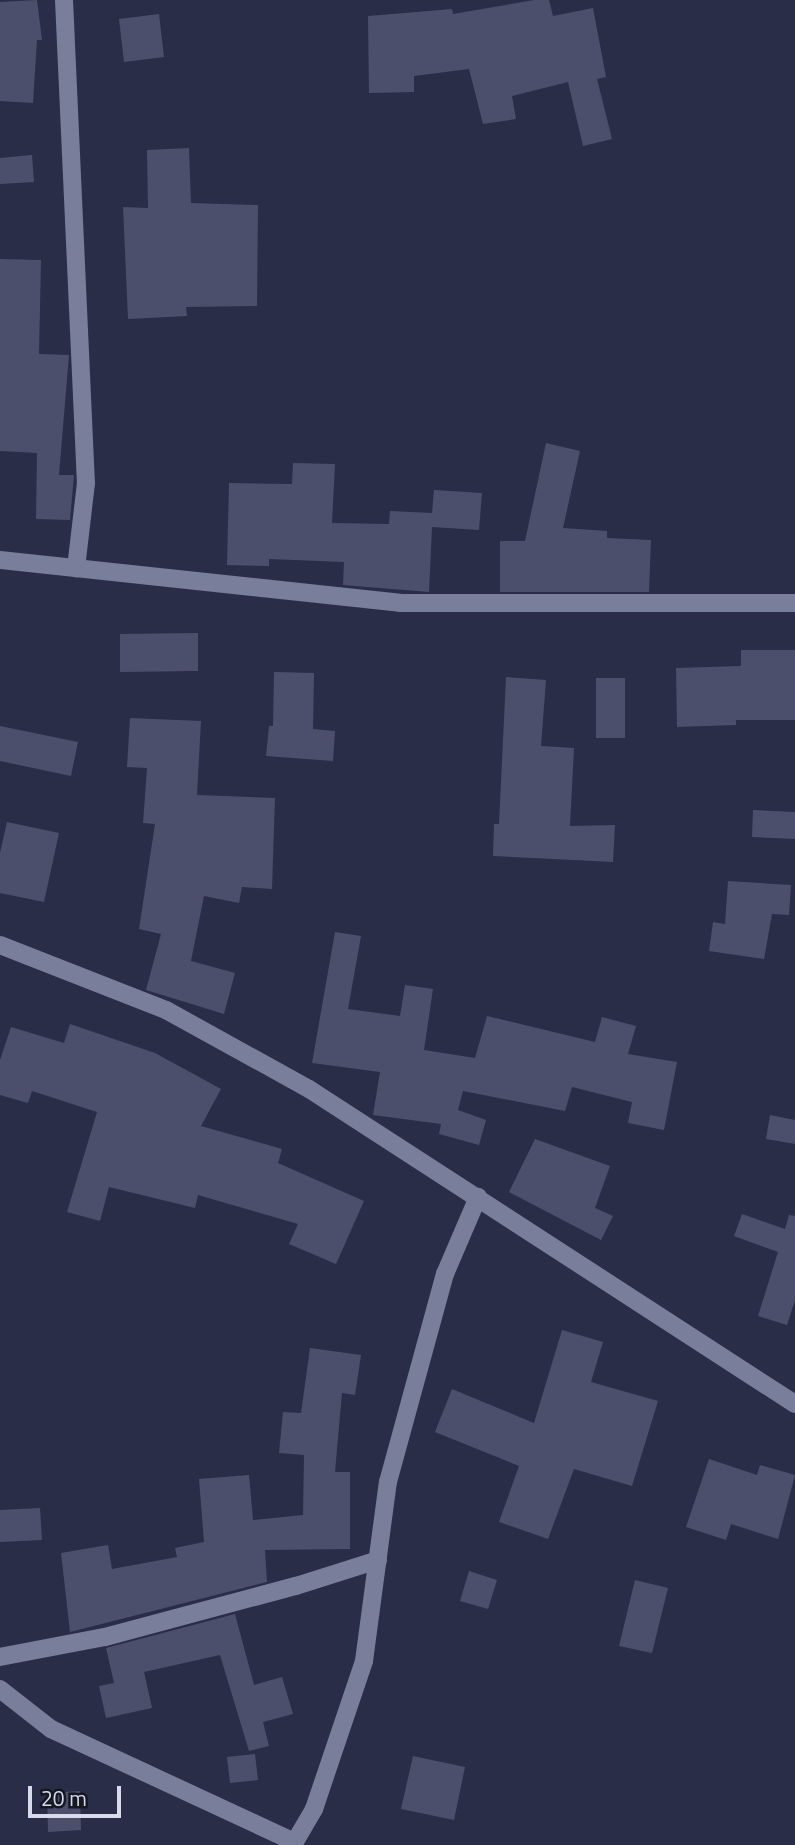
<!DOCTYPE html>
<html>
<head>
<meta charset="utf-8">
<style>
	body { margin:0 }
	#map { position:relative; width:795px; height:1845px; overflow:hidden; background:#2a2d47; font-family:"Titillium Web",sans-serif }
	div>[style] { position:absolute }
	.building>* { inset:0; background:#4c4f6c }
	.minor>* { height:18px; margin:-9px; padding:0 9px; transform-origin:9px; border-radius:9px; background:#797e9b }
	span { translate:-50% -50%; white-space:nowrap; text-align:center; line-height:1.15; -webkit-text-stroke:6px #151722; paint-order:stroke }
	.scale { position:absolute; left:28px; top:1786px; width:93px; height:32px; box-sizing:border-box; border:4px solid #d8dbec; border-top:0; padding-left:9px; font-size:21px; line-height:24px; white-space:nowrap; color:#d8dbec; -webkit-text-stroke:5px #151722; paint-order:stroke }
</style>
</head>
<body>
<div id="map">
	<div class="building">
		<div style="clip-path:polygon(37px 0,42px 40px,37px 40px,33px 103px,0 101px,0 2px)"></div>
		<div style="clip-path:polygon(534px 0,549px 0,553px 16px,593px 8px,606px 77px,597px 79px,612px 139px,583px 146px,568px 82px,512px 96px,516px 119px,483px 124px,469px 69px,414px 76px,414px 92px,369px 93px,368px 16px,452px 9px,453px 14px)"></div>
		<div style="clip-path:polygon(159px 14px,164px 57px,124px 62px,119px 19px)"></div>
		<div style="clip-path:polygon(189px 148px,191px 203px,258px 205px,257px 306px,186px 307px,187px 316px,128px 319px,123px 207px,148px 208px,147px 150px)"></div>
		<div style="clip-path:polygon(32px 155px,34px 182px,0 184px,0 158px)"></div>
		<div style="clip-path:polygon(0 259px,41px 260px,39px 354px,69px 355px,59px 475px,74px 475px,70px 520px,36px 519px,37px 453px,0 451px)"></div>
		<div style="clip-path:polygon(546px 443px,580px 451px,563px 528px,607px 531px,607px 538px,651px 540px,649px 592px,500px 592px,500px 541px,525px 541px)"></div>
		<div style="clip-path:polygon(293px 463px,335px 464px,332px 523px,389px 524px,390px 511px,432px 513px,434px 490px,482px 493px,479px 530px,432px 527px,429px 592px,343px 585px,344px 562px,269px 559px,269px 566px,227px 565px,229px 483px,292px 484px)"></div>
		<div style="clip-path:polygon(198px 633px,198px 671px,120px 672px,120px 634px)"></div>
		<div style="clip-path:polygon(741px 650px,795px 650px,795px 720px,736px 720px,736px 725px,677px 727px,676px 668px,741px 666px)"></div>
		<div style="clip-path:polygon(274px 672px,314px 673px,313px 729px,335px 731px,333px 761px,266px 756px,269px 726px,273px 726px)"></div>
		<div style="clip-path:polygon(506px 677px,546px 680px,541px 746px,574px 748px,570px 826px,615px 825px,613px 862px,493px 856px,494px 824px,499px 824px)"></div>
		<div style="clip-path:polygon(596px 678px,625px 678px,625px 738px,596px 738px)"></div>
		<div style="clip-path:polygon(130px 718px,201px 721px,197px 795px,275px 798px,272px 889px,242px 887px,239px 903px,204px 896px,191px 961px,235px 973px,224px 1014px,146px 990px,161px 934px,139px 929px,155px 824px,143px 823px,147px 768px,127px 767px)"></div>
		<div style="clip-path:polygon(0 726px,78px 742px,71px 776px,0 761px)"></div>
		<div style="clip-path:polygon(753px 810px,795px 812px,795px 839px,752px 837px)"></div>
		<div style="clip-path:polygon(7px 822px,59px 833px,44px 902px,0 893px,0 853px)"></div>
		<div style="clip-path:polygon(728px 881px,791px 885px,789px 915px,772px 914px,764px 959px,709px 951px,713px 922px,725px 924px)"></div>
		<div style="clip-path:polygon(335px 932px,361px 936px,348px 1009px,400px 1016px,405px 985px,433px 989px,424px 1050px,475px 1058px,487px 1016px,595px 1042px,602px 1017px,636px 1026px,628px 1054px,677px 1062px,664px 1130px,628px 1123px,632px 1102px,572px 1087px,565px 1111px,463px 1091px,458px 1110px,486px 1120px,479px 1145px,439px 1134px,441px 1124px,373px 1115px,380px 1072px,312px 1063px)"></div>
		<div style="clip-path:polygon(70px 1024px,155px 1053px,221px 1089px,201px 1126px,282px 1149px,278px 1163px,364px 1201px,336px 1264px,289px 1244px,298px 1224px,198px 1195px,195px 1208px,109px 1187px,100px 1221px,67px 1212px,97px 1112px,32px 1091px,28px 1103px,0 1095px,0 1060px,11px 1027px,64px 1043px)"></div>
		<div style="clip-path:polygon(770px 1115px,795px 1120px,795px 1144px,766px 1139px)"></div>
		<div style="clip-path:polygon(535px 1139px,610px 1166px,595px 1208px,613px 1216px,601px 1240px,509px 1192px)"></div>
		<div style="clip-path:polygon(742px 1214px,785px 1229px,789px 1215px,795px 1216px,795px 1300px,787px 1325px,758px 1316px,778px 1252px,734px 1236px)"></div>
		<div style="clip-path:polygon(562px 1330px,603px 1342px,591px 1382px,658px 1401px,632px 1486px,574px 1469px,548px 1539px,499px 1522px,519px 1466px,435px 1432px,452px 1389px,534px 1423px)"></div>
		<div style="clip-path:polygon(310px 1348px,361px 1355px,355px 1395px,342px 1393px,335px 1472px,350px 1472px,350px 1549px,265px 1550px,267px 1582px,70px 1632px,61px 1553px,108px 1545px,112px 1569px,177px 1557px,175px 1548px,204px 1542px,199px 1479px,249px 1475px,253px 1520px,303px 1515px,304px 1455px,279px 1453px,283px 1412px,301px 1413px)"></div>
		<div style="clip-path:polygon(709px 1459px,757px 1475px,760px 1465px,795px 1475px,778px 1539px,731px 1524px,726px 1540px,686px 1527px)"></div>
		<div style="clip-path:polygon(40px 1508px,42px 1540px,0 1542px,0 1510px)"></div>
		<div style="clip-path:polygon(469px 1571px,497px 1580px,488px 1609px,460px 1601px)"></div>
		<div style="clip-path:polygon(635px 1580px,668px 1588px,652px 1653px,619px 1646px)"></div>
		<div style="clip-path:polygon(235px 1614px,254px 1685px,282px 1677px,293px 1714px,263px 1722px,269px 1746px,249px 1751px,220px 1655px,144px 1672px,152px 1708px,106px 1718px,99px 1686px,114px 1683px,106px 1648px)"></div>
		<div style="clip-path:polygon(255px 1754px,258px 1780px,230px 1783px,227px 1757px)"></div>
		<div style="clip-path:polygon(413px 1756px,465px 1767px,454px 1820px,401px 1809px)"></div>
		<div style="clip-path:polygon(80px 1791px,81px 1830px,48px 1832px,47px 1793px)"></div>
	</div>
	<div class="minor">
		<div style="left:64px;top:0;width:484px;rotate:87.4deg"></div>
		<div style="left:86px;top:483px;width:86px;rotate:96.7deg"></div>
		<div style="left:0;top:560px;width:402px;rotate:6.1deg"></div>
		<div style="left:400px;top:603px;width:395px"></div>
		<div style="left:0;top:945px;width:178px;rotate:21.4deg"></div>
		<div style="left:166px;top:1010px;width:163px;rotate:28.9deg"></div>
		<div style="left:309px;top:1089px;width:579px;rotate:32.95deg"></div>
		<div style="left:0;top:1657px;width:107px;rotate:-10.8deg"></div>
		<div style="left:105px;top:1637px;width:198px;rotate:-15deg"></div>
		<div style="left:296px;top:1586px;width:86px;rotate:-17.6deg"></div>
		<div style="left:0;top:1689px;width:65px;rotate:38.1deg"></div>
		<div style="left:51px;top:1729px;width:268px;rotate:24.9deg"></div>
		<div style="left:293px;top:1845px;width:42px;rotate:-59.7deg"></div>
		<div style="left:314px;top:1809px;width:156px;rotate:-71.3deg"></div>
		<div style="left:364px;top:1661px;width:181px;rotate:-82.4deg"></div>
		<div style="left:388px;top:1482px;width:216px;rotate:-74.7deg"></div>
		<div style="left:445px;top:1274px;width:84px;rotate:-66.8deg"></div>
	</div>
	<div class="scale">20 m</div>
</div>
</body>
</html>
